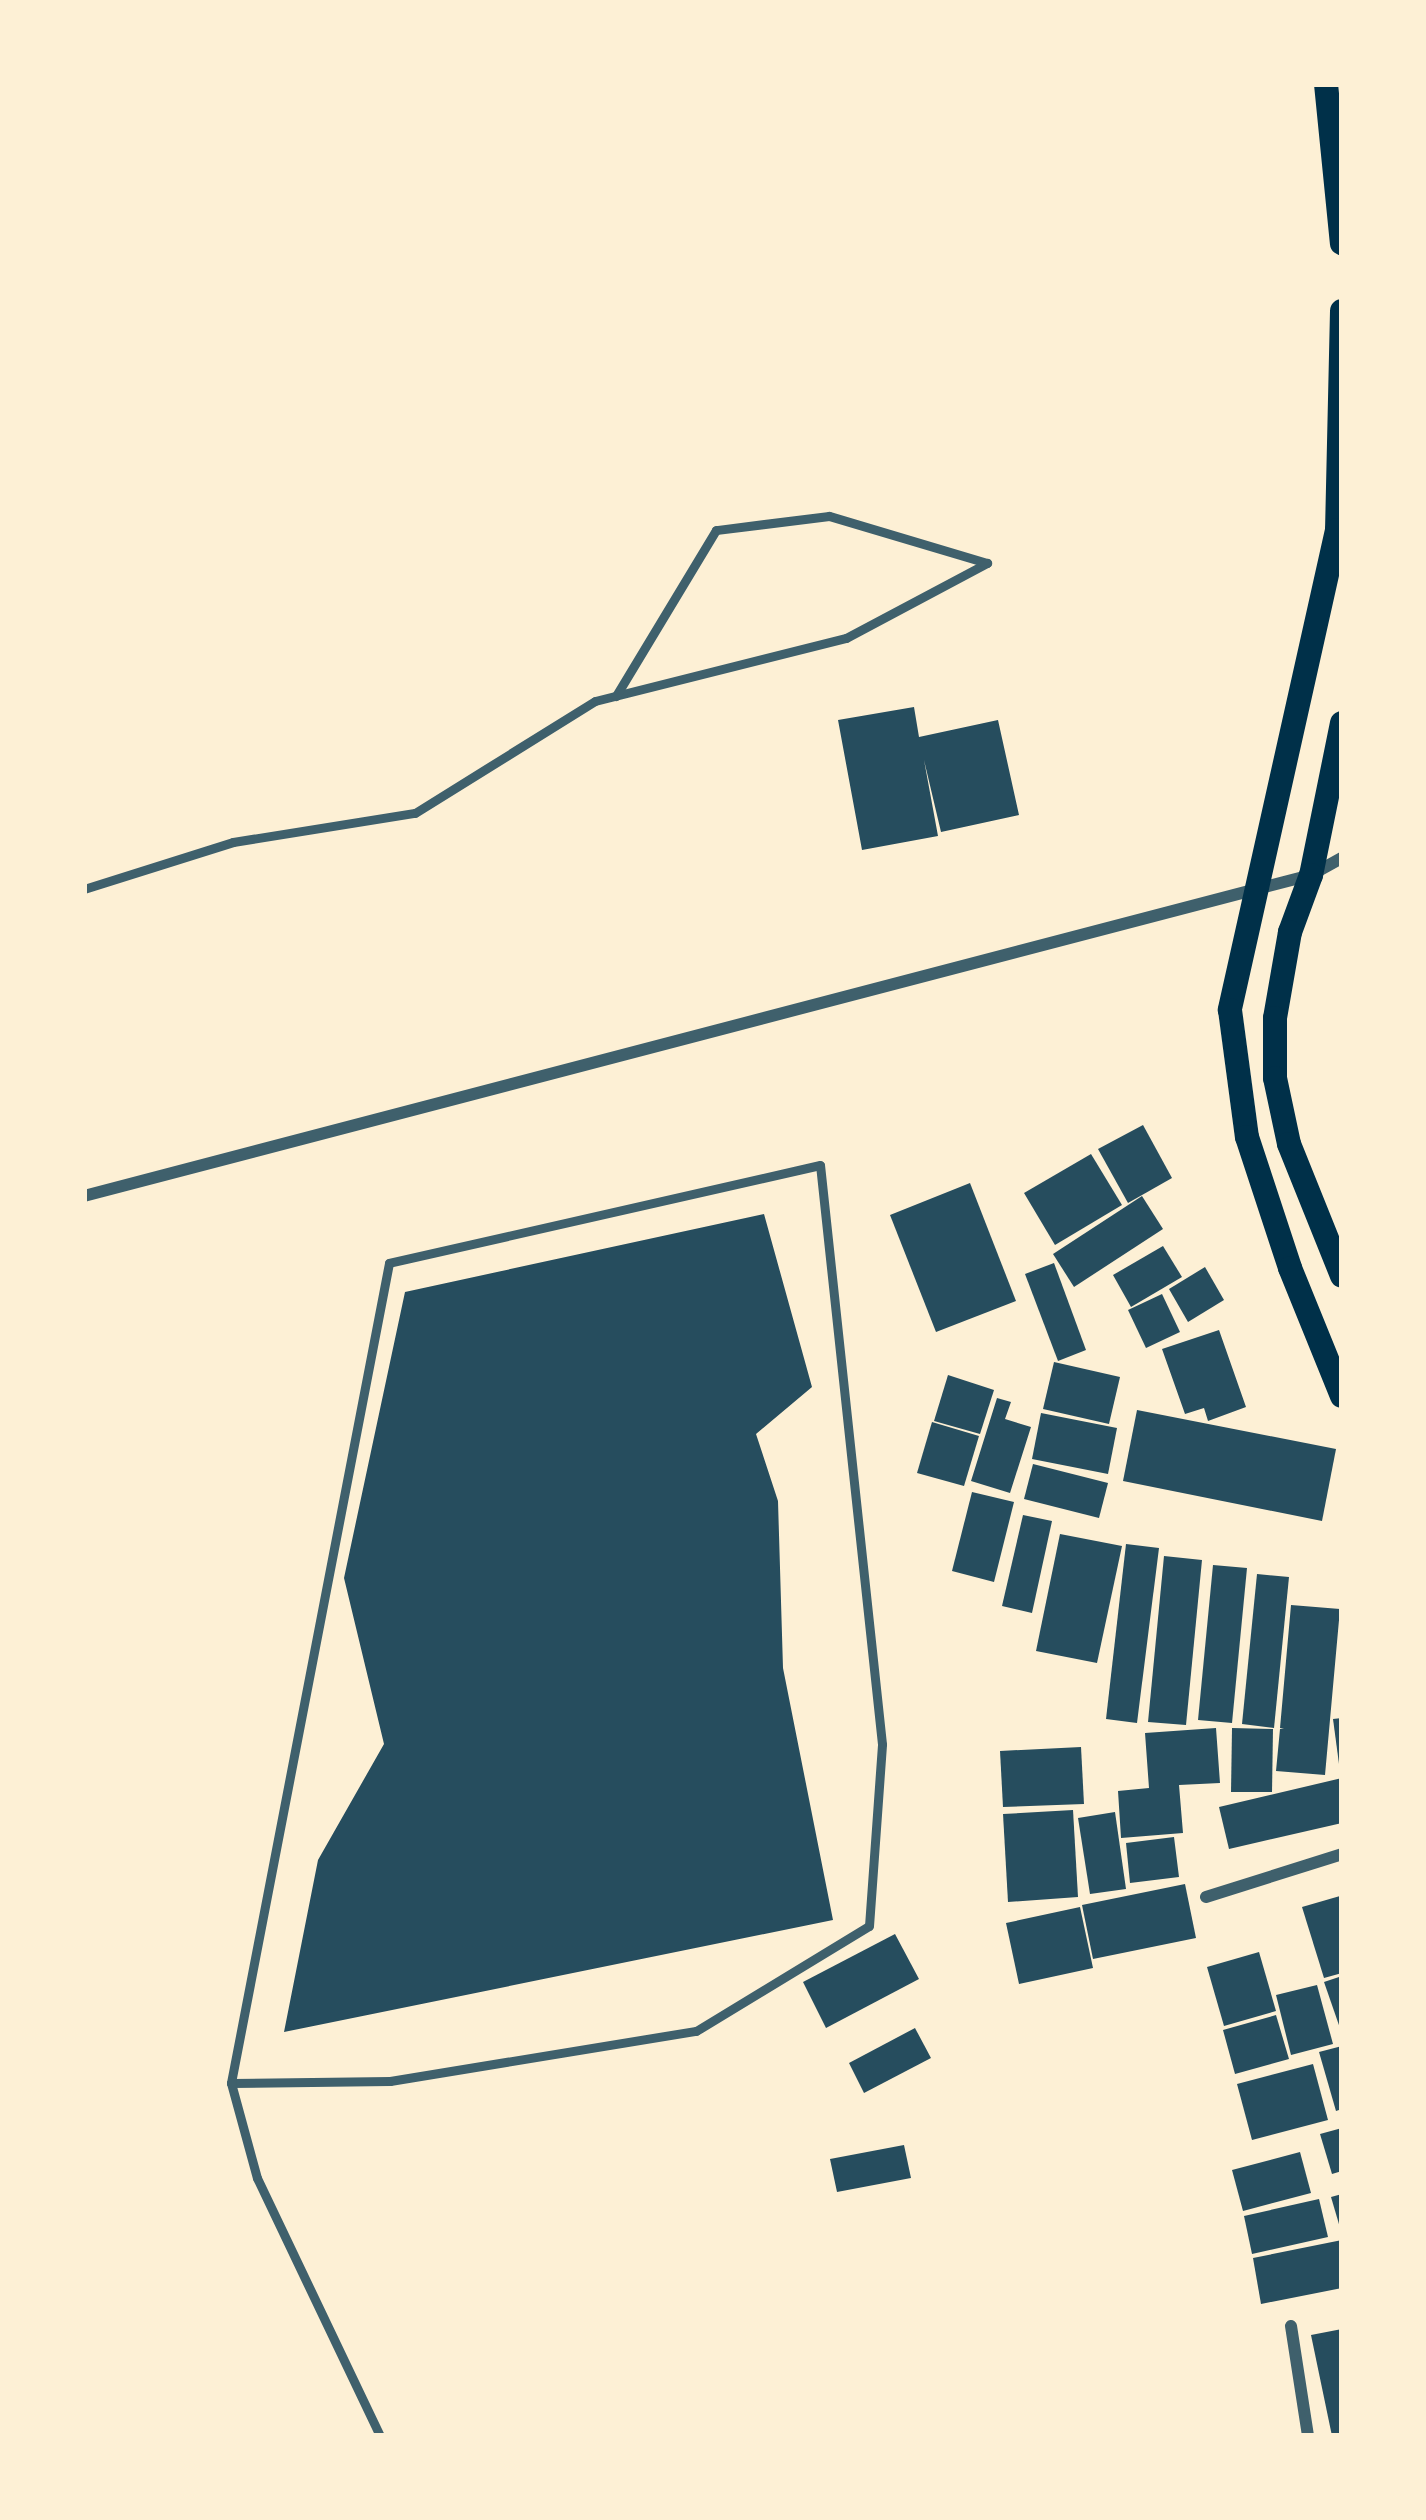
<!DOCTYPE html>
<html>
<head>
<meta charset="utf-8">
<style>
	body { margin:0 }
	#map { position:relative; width:1426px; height:2520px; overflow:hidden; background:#fdf0d5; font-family:"Archivo Narrow",sans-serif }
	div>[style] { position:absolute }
	.building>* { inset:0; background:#264d5e }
	.service>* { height:9px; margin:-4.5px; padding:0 4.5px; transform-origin:4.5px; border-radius:4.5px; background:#3f606c }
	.minor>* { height:12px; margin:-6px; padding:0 6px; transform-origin:6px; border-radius:6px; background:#3f606c }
	.secondary>* { height:24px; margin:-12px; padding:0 12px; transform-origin:12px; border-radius:12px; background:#003049 }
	span { translate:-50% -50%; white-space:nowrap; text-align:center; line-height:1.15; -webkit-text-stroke:12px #fdf0d5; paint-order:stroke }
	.frame { position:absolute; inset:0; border:87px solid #fdf0d5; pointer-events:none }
</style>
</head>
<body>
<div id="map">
	<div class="building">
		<div style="clip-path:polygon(914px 707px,919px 737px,998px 720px,1019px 815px,941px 832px,924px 760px,938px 836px,862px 850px,838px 720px)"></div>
		<div style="clip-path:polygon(1143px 1125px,1172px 1178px,1128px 1203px,1098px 1149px)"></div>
		<div style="clip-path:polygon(1091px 1154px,1122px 1205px,1055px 1245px,1024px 1193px)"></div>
		<div style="clip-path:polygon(970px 1183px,1016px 1301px,936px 1332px,890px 1215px)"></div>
		<div style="clip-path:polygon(1142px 1196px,1163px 1229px,1074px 1287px,1053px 1254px)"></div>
		<div style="clip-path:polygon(764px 1214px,812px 1387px,756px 1434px,778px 1501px,783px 1668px,833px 1920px,284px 2032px,318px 1860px,384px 1744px,344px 1578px,405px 1292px)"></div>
		<div style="clip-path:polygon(1163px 1246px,1182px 1277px,1131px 1307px,1113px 1275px)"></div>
		<div style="clip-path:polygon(1054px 1263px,1086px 1350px,1058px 1361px,1025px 1274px)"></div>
		<div style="clip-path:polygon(1205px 1267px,1224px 1300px,1188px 1322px,1169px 1289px)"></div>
		<div style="clip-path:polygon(1162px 1294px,1180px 1332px,1146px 1348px,1128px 1310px)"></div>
		<div style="clip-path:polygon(1219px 1330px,1246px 1407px,1208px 1421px,1204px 1408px,1185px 1414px,1162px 1349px)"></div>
		<div style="clip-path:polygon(1054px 1362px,1120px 1377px,1109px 1424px,1043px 1409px)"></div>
		<div style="clip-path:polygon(948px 1375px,994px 1390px,980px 1434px,934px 1421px)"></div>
		<div style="clip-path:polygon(997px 1398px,1011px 1402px,1005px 1419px,1031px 1427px,1010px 1493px,971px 1481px)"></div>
		<div style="clip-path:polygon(1137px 1410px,1336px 1449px,1322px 1521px,1123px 1481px)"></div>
		<div style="clip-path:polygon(1041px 1413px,1117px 1428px,1108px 1474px,1032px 1459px)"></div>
		<div style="clip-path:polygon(932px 1422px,979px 1436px,964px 1486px,917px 1473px)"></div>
		<div style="clip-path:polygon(1033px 1464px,1108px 1483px,1099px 1518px,1024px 1499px)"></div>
		<div style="clip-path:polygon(972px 1492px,1014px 1502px,994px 1582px,952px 1571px)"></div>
		<div style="clip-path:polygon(1023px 1515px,1052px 1521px,1032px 1613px,1002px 1606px)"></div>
		<div style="clip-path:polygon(1060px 1534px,1122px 1546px,1097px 1663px,1036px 1651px)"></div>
		<div style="clip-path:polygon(1126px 1544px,1159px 1548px,1137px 1723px,1106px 1719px)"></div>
		<div style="clip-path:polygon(1164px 1556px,1202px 1560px,1186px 1725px,1148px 1722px)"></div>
		<div style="clip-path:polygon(1213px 1565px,1247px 1568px,1232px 1723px,1198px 1720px)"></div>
		<div style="clip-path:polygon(1257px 1574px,1289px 1577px,1274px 1728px,1242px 1724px)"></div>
		<div style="clip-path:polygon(1291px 1605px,1340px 1609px,1325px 1775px,1276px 1771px,1280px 1729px,1284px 1729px,1280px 1728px)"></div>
		<div style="clip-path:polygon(1342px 1718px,1342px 1763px,1339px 1764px,1333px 1719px)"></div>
		<div style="clip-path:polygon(1216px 1728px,1220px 1783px,1179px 1785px,1183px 1833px,1121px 1838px,1118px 1791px,1149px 1788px,1145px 1733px)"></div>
		<div style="clip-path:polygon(1232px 1728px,1273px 1729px,1272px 1792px,1231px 1792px)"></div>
		<div style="clip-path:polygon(1081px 1747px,1084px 1804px,1003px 1807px,1000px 1751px)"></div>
		<div style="clip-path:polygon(1342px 1778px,1342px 1823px,1229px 1849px,1219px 1807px)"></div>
		<div style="clip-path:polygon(1073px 1810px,1078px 1897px,1008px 1902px,1003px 1814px)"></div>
		<div style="clip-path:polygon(1115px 1812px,1126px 1889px,1090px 1894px,1078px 1818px)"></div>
		<div style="clip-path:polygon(1174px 1837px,1179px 1877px,1130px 1883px,1126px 1843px)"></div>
		<div style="clip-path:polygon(1185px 1884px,1196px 1938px,1093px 1959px,1082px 1905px)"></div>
		<div style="clip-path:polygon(1340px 1896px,1342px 1973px,1324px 1978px,1302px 1907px)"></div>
		<div style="clip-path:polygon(1080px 1907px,1093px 1968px,1019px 1984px,1006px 1923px)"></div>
		<div style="clip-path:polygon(895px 1934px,919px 1979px,826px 2028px,803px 1982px)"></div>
		<div style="clip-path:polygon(1259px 1952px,1276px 2011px,1224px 2026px,1207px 1967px)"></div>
		<div style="clip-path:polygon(1342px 1976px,1342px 2031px,1341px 2031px,1324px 1982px)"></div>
		<div style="clip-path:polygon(1317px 1985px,1333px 2044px,1291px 2055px,1276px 1995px)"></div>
		<div style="clip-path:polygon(1276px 2015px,1289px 2059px,1235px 2074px,1223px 2030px)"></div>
		<div style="clip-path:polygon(915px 2028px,931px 2058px,864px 2093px,849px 2063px)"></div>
		<div style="clip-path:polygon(1342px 2046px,1342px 2109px,1336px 2111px,1319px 2052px)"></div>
		<div style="clip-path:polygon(1313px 2064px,1328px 2120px,1252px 2140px,1237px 2084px)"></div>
		<div style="clip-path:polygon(1342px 2128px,1342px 2171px,1332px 2174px,1320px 2134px)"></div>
		<div style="clip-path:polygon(904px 2145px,911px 2178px,837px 2192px,830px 2159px)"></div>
		<div style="clip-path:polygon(1300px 2152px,1311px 2193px,1243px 2211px,1232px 2170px)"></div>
		<div style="clip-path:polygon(1342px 2194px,1342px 2231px,1341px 2231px,1331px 2197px)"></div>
		<div style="clip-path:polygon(1319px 2199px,1328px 2237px,1252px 2254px,1244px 2216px)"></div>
		<div style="clip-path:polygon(1342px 2240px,1342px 2288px,1261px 2304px,1253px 2258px)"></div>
		<div style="clip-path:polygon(1342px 2329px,1342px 2436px,1332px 2436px,1311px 2335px)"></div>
	</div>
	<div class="service">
		<div style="left:84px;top:889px;width:156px;rotate:-17.5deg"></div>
		<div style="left:233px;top:842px;width:184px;rotate:-9.1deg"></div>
		<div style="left:415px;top:813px;width:212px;rotate:-31.9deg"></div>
		<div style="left:595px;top:701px;width:259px;rotate:-14.1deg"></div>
		<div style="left:846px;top:638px;width:160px;rotate:-28deg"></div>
		<div style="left:987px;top:563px;width:165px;rotate:-163.4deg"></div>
		<div style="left:829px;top:516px;width:114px;rotate:172.9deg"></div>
		<div style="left:716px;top:530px;width:194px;rotate:121.1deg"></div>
		<div style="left:231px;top:2083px;width:159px;rotate:-0.7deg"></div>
		<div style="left:390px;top:2081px;width:310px;rotate:-9.3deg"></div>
		<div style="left:696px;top:2031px;width:202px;rotate:-31.3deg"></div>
		<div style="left:869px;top:1926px;width:182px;rotate:-85.9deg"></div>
		<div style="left:882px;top:1744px;width:582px;rotate:-96.11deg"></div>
		<div style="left:820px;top:1165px;width:442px;rotate:167.2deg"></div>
		<div style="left:389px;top:1263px;width:835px;rotate:100.91deg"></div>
		<div style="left:231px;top:2083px;width:98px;rotate:74.7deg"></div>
		<div style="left:257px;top:2178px;width:286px;rotate:64.5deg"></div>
	</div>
	<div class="minor">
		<div style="left:84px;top:1196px;width:1208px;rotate:-14.67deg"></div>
		<div style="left:1253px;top:890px;width:60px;rotate:-14.5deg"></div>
		<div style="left:1311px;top:875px;width:35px;rotate:-29deg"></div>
		<div style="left:1206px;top:1897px;width:143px;rotate:-17.5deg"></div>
		<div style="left:1291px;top:2326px;width:111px;rotate:81.2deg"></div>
	</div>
	<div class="secondary">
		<div style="left:1326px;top:84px;width:160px;rotate:84.3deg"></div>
		<div style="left:1342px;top:311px;width:219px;rotate:91.3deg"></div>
		<div style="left:1337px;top:530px;width:492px;rotate:102.6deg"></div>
		<div style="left:1230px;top:1010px;width:128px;rotate:82.4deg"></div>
		<div style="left:1247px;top:1137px;width:138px;rotate:71.8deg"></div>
		<div style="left:1290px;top:1268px;width:138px;rotate:67.9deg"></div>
		<div style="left:1342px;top:723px;width:155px;rotate:101.5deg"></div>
		<div style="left:1311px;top:875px;width:61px;rotate:110.2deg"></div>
		<div style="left:1290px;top:932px;width:87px;rotate:99.9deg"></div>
		<div style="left:1275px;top:1018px;width:60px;rotate:90deg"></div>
		<div style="left:1275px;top:1078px;width:67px;rotate:78deg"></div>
		<div style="left:1289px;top:1144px;width:142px;rotate:68.1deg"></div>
	</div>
	<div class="frame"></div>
</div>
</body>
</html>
